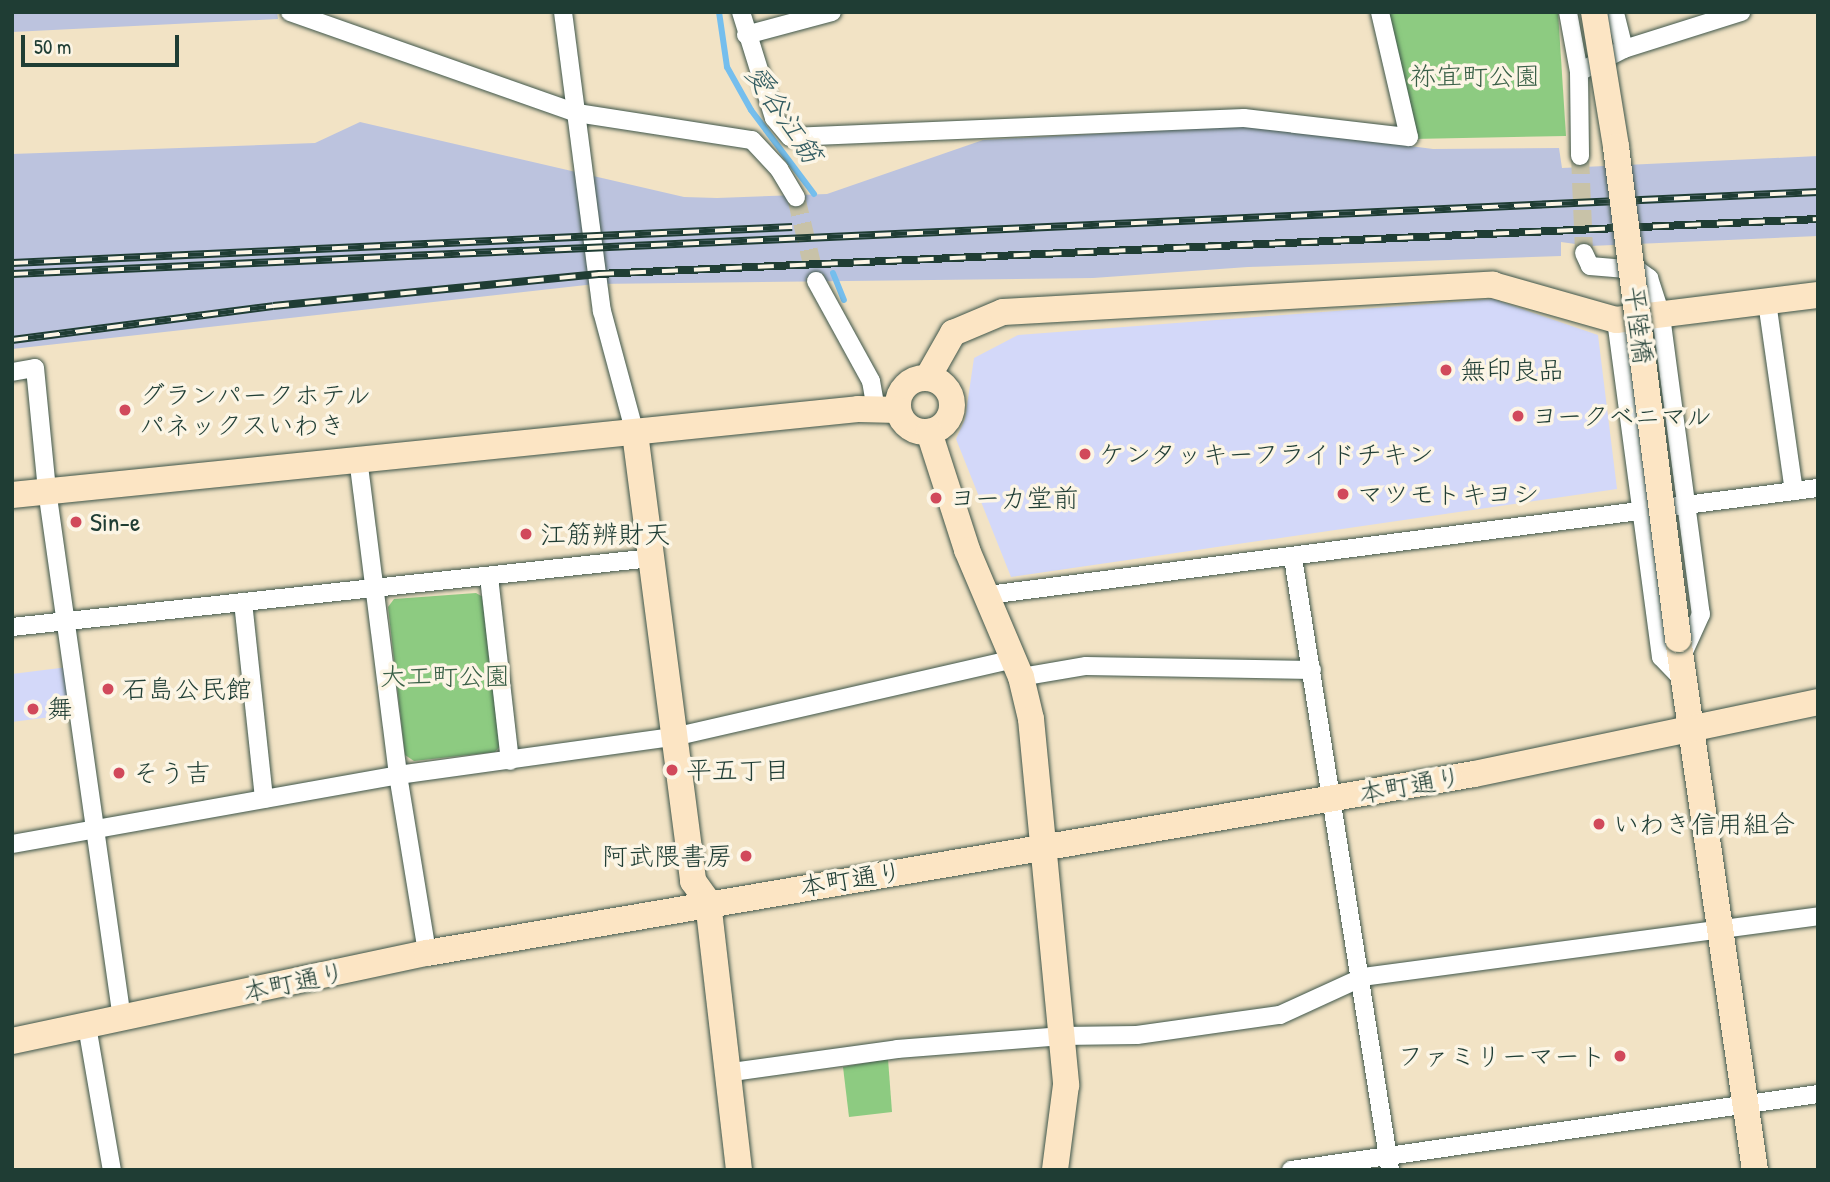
<!DOCTYPE html>
<html>
<head>
<meta charset="utf-8">
<style>
	body { margin:0 }
	#map { position:relative; width:1830px; height:1182px; overflow:hidden; background:#f2e3c5; font-family:"Patrick Hand","Klee One",sans-serif }
	div>[style] { position:absolute }
	.built>* { inset:0; background:#d3d8f9 }
	.industrial>* { inset:0; background:#bcc3de }
	.green>* { inset:0; background:#8dcb81 }
	.stream>* { height:6px; margin:-3px; padding:0 3px; transform-origin:3px; border-radius:3px; background:#75beed }
	.street-tunnel>* { height:18px; margin-top:-9px; transform-origin:0; background:repeating-linear-gradient(90deg,#c8c2a8 0 18px,transparent 0 27px) }
	.roads { filter:drop-shadow(0 0 2px #3f564a) drop-shadow(0 0 2px #3f564a) }
	.street>* { height:18px; margin:-9px; padding:0 9px; transform-origin:9px; border-radius:9px; background:#fff }
	.secondary>* { height:26px; margin:-13px; padding:0 13px; transform-origin:13px; border-radius:13px; background:#fce5c4 }
	.secondary>.ring { margin:-13px; padding:0; box-sizing:content-box; background:none; border:26px solid #fce5c4; border-radius:50% }
	.rail>* { height:8px; margin-top:-4px; transform-origin:0; background:repeating-linear-gradient(90deg,#fcf5e5 0 16px,#1f3d34 0 32px); box-sizing:border-box; border-block:2px solid #1f3d34 }
	.bridges { filter:drop-shadow(0 0 2px #3f564a) drop-shadow(0 0 2px #3f564a) }
	.secondary-bridge>* { height:26px; margin:-13px; padding:0 13px; transform-origin:13px; border-radius:13px; background:#fce5c4 }
	.dots>* { width:19px; height:19px; translate:-50% -50%; box-sizing:border-box; border:4px solid #fcf5e5; border-radius:50% }
	span { translate:-50% -50%; white-space:nowrap; text-align:center; line-height:1.15; -webkit-text-stroke:7px #fcf5e5; paint-order:stroke }
	.park-label { font-size:26px; color:#3a6047 }
	.street-label { font-size:26px; color:#1f3d34 }
	.poi-label { font-size:26px; color:#1f3d34 }
	.left { translate:0 -50%; text-align:left }
	.right { translate:-100% -50%; text-align:right }
	.water-label { font-size:28px; color:#345d62; font-style:italic }
	.frame { position:absolute; inset:0; border:14px solid #1f3d34; pointer-events:none }
	.scale { position:absolute; left:21px; top:35px; width:158px; height:32px; box-sizing:border-box; border:4px solid #1f3d34; border-top:0; padding-left:9px; font-size:21px; line-height:24px; white-space:nowrap; color:#1f3d34; -webkit-text-stroke:5px #fcf5e5; paint-order:stroke }
</style>
</head>
<body>
<div id="map">
	<div class="built">
		<div style="clip-path:polygon(1493px 299px,1598px 335px,1617px 489px,1011px 577px,956px 439px,965px 419px,974px 358px,1018px 335px)"></div>
		<div style="clip-path:polygon(68px 667px,74px 714px,12px 722px,12px 674px)"></div>
	</div>
	<div class="industrial">
		<div style="clip-path:polygon(12px 12px,277px 12px,278px 19px,12px 32px)"></div>
		<div style="clip-path:polygon(360px 122px,684px 197px,717px 198px,827px 194px,983px 140px,1222px 127px,1256px 126px,1433px 149px,1559px 148px,1562px 168px,1818px 156px,1818px 236px,1590px 246px,1561px 242px,1561px 256px,1248px 267px,1093px 278px,595px 284px,12px 349px,12px 154px,315px 143px)"></div>
	</div>
	<div class="green">
		<div style="clip-path:polygon(1384px 12px,1558px 12px,1566px 136px,1412px 139px)"></div>
		<div style="clip-path:polygon(476px 593px,483px 597px,501px 745px,495px 752px,414px 761px,405px 755px,388px 607px,394px 599px)"></div>
		<div style="clip-path:polygon(888px 1059px,892px 1112px,849px 1117px,843px 1067px)"></div>
	</div>
	<div class="stream">
		<div style="left:719px;top:12px;width:56px;rotate:81.7deg"></div>
		<div style="left:727px;top:67px;width:49px;rotate:60.8deg"></div>
		<div style="left:751px;top:110px;width:105px;rotate:53.1deg"></div>
		<div style="left:833px;top:273px;width:29px;rotate:68deg"></div>
	</div>
	<div class="street-tunnel">
		<div style="left:1580px;top:156px;width:97px;rotate:87.6deg"></div>
		<div style="left:796px;top:197px;width:86px;rotate:76.6deg"></div>
	</div>
	<div class="roads">
		<div class="street">
			<div style="left:290px;top:12px;width:304px;rotate:19.4deg"></div>
			<div style="left:577px;top:113px;width:177px;rotate:8.8deg"></div>
			<div style="left:752px;top:140px;width:40px;rotate:47deg"></div>
			<div style="left:779px;top:169px;width:33px;rotate:59deg"></div>
			<div style="left:563px;top:12px;width:302px;rotate:82.6deg"></div>
			<div style="left:602px;top:311px;width:126px;rotate:74.9deg"></div>
			<div style="left:741px;top:12px;width:111px;rotate:72.7deg"></div>
			<div style="left:774px;top:118px;width:25px;rotate:50deg"></div>
			<div style="left:790px;top:137px;width:454px;rotate:-2.4deg"></div>
			<div style="left:1244px;top:118px;width:166px;rotate:6.6deg"></div>
			<div style="left:1409px;top:137px;width:128px;rotate:-103.1deg"></div>
			<div style="left:1568px;top:12px;width:61px;rotate:79.6deg"></div>
			<div style="left:1579px;top:72px;width:51px;rotate:-27.1deg"></div>
			<div style="left:1624px;top:49px;width:38px;rotate:-104deg"></div>
			<div style="left:746px;top:35px;width:89px;rotate:-15deg"></div>
			<div style="left:1624px;top:49px;width:123px;rotate:-17.5deg"></div>
			<div style="left:1579px;top:72px;width:84px;rotate:89.3deg"></div>
			<div style="left:1584px;top:253px;width:14px;rotate:65deg"></div>
			<div style="left:1590px;top:266px;width:48px;rotate:4.8deg"></div>
			<div style="left:1638px;top:270px;width:14px;rotate:36deg"></div>
			<div style="left:1649px;top:278px;width:40px;rotate:72deg"></div>
			<div style="left:1661px;top:316px;width:301px;rotate:82.4deg"></div>
			<div style="left:1701px;top:614px;width:48px;rotate:114.4deg"></div>
			<div style="left:816px;top:281px;width:114px;rotate:61.2deg"></div>
			<div style="left:871px;top:381px;width:29px;rotate:80deg"></div>
			<div style="left:1767px;top:302px;width:191px;rotate:81.9deg"></div>
			<div style="left:1616px;top:320px;width:340px;rotate:82.4deg"></div>
			<div style="left:1661px;top:657px;width:35px;rotate:46deg"></div>
			<div style="left:12px;top:372px;width:23px;rotate:-10deg"></div>
			<div style="left:35px;top:368px;width:123px;rotate:84.4deg"></div>
			<div style="left:47px;top:490px;width:534px;rotate:81.93deg"></div>
			<div style="left:358px;top:458px;width:320px;rotate:82.8deg"></div>
			<div style="left:398px;top:775px;width:180px;rotate:80.7deg"></div>
			<div style="left:1293px;top:558px;width:620px;rotate:80.99deg"></div>
			<div style="left:489px;top:577px;width:185px;rotate:83.5deg"></div>
			<div style="left:988px;top:595px;width:837px;rotate:-7.35deg"></div>
			<div style="left:243px;top:602px;width:198px;rotate:83.9deg"></div>
			<div style="left:12px;top:627px;width:643px;rotate:-6.16deg"></div>
			<div style="left:1021px;top:677px;width:66px;rotate:-9.6deg"></div>
			<div style="left:1086px;top:666px;width:226px;rotate:1deg"></div>
			<div style="left:12px;top:844px;width:392px;rotate:-10.1deg"></div>
			<div style="left:398px;top:775px;width:283px;rotate:-7.9deg"></div>
			<div style="left:678px;top:736px;width:345px;rotate:-12.9deg"></div>
			<div style="left:87px;top:1026px;width:146px;rotate:80.2deg"></div>
			<div style="left:725px;top:1073px;width:174px;rotate:-7.9deg"></div>
			<div style="left:897px;top:1049px;width:166px;rotate:-4.5deg"></div>
			<div style="left:1062px;top:1036px;width:75px;rotate:-0.8deg"></div>
			<div style="left:1137px;top:1035px;width:144px;rotate:-8deg"></div>
			<div style="left:1280px;top:1015px;width:91px;rotate:-24.6deg"></div>
			<div style="left:1363px;top:977px;width:459px;rotate:-7.6deg"></div>
			<div style="left:1291px;top:1170px;width:532px;rotate:-8.21deg"></div>
		</div>
		<div class="secondary">
			<div style="left:928px;top:377px;width:51px;rotate:-60.4deg"></div>
			<div style="left:953px;top:333px;width:54px;rotate:-22.8deg"></div>
			<div style="left:1003px;top:312px;width:491px;rotate:-3.2deg"></div>
			<div style="left:1493px;top:285px;width:128px;rotate:15.9deg"></div>
			<div style="left:1616px;top:320px;width:204px;rotate:-7.1deg"></div>
			<div class="ring" style="left:898px;top:378px;width:28px;height:28px"></div>
			<div style="left:929px;top:432px;width:124px;rotate:72.1deg"></div>
			<div style="left:967px;top:550px;width:138px;rotate:67deg"></div>
			<div style="left:1021px;top:677px;width:43px;rotate:76.6deg"></div>
			<div style="left:1031px;top:719px;width:368px;rotate:84.5deg"></div>
			<div style="left:1066px;top:1085px;width:86px;rotate:97.4deg"></div>
			<div style="left:635px;top:433px;width:452px;rotate:82.6deg"></div>
			<div style="left:693px;top:881px;width:26px;rotate:54deg"></div>
			<div style="left:708px;top:902px;width:270px;rotate:83.4deg"></div>
			<div style="left:12px;top:495px;width:850px;rotate:-5.8deg"></div>
			<div style="left:858px;top:409px;width:40px;rotate:1.4deg"></div>
			<div style="left:1678px;top:639px;width:537px;rotate:81.75deg"></div>
			<div style="left:12px;top:1041px;width:424px;rotate:-12deg"></div>
			<div style="left:427px;top:953px;width:1062px;rotate:-9.7deg"></div>
			<div style="left:1474px;top:774px;width:351px;rotate:-11.8deg"></div>
		</div>
	</div>
	<div class="rail">
		<div style="left:12px;top:263px;width:781px;rotate:-2.64deg"></div>
		<div style="left:12px;top:274px;width:1808px;rotate:-2.6deg"></div>
		<div style="left:12px;top:340px;width:263px;rotate:-7.4deg"></div>
		<div style="left:273px;top:306px;width:327px;rotate:-5.6deg"></div>
		<div style="left:598px;top:274px;width:1221px;rotate:-2.58deg"></div>
	</div>
	<div class="bridges">
		<div class="secondary-bridge">
			<div style="left:1594px;top:12px;width:137px;rotate:80.7deg"></div>
			<div style="left:1616px;top:147px;width:496px;rotate:82.8deg"></div>
		</div>
	</div>
	<div class="dots">
		<div style="left:1446px;top:370px;background:#d1495b"></div>
		<div style="left:125px;top:410px;background:#d1495b"></div>
		<div style="left:1518px;top:416px;background:#d1495b"></div>
		<div style="left:1085px;top:454px;background:#d1495b"></div>
		<div style="left:1343px;top:494px;background:#d1495b"></div>
		<div style="left:936px;top:498px;background:#d1495b"></div>
		<div style="left:76px;top:522px;background:#d1495b"></div>
		<div style="left:526px;top:534px;background:#d1495b"></div>
		<div style="left:108px;top:689px;background:#d1495b"></div>
		<div style="left:33px;top:709px;background:#d1495b"></div>
		<div style="left:672px;top:770px;background:#d1495b"></div>
		<div style="left:119px;top:773px;background:#d1495b"></div>
		<div style="left:1599px;top:824px;background:#d1495b"></div>
		<div style="left:746px;top:856px;background:#d1495b"></div>
		<div style="left:1620px;top:1056px;background:#d1495b"></div>
	</div>
	<div class="park-label">
		<span style="left:1475px;top:76px">祢宜町公園</span>
		<span style="left:445px;top:676px">大工町公園</span>
	</div>
	<div class="street-label">
		<span style="left:1639px;top:325px;rotate:83deg">平陸橋</span>
		<span style="left:1410px;top:785px;rotate:-10deg">本町通り</span>
		<span style="left:851px;top:879px;rotate:-9deg">本町通り</span>
		<span style="left:294px;top:982px;rotate:-12deg">本町通り</span>
	</div>
	<div class="poi-label">
		<span class="left" style="left:1460px;top:370px">無印良品</span>
		<span class="left" style="left:139px;top:410px">グランパークホテル<br>パネックスいわき</span>
		<span class="left" style="left:1532px;top:416px">ヨークベニマル</span>
		<span class="left" style="left:1099px;top:454px">ケンタッキーフライドチキン</span>
		<span class="left" style="left:1357px;top:494px">マツモトキヨシ</span>
		<span class="left" style="left:950px;top:498px">ヨーカ堂前</span>
		<span class="left" style="left:90px;top:522px">Sin-e</span>
		<span class="left" style="left:540px;top:534px">江筋辨財天</span>
		<span class="left" style="left:122px;top:689px">石島公民館</span>
		<span class="left" style="left:47px;top:709px">舞</span>
		<span class="left" style="left:686px;top:770px">平五丁目</span>
		<span class="left" style="left:133px;top:773px">そう吉</span>
		<span class="left" style="left:1613px;top:824px">いわき信用組合</span>
		<span class="right" style="left:732px;top:856px">阿武隈書房</span>
		<span class="right" style="left:1606px;top:1056px">ファミリーマート</span>
	</div>
	<div class="water-label">
		<span style="left:784px;top:114px;rotate:56deg">愛谷江筋</span>
	</div>
	<div class="frame"></div>
	<div class="scale">50 m</div>
</div>
</body>
</html>
